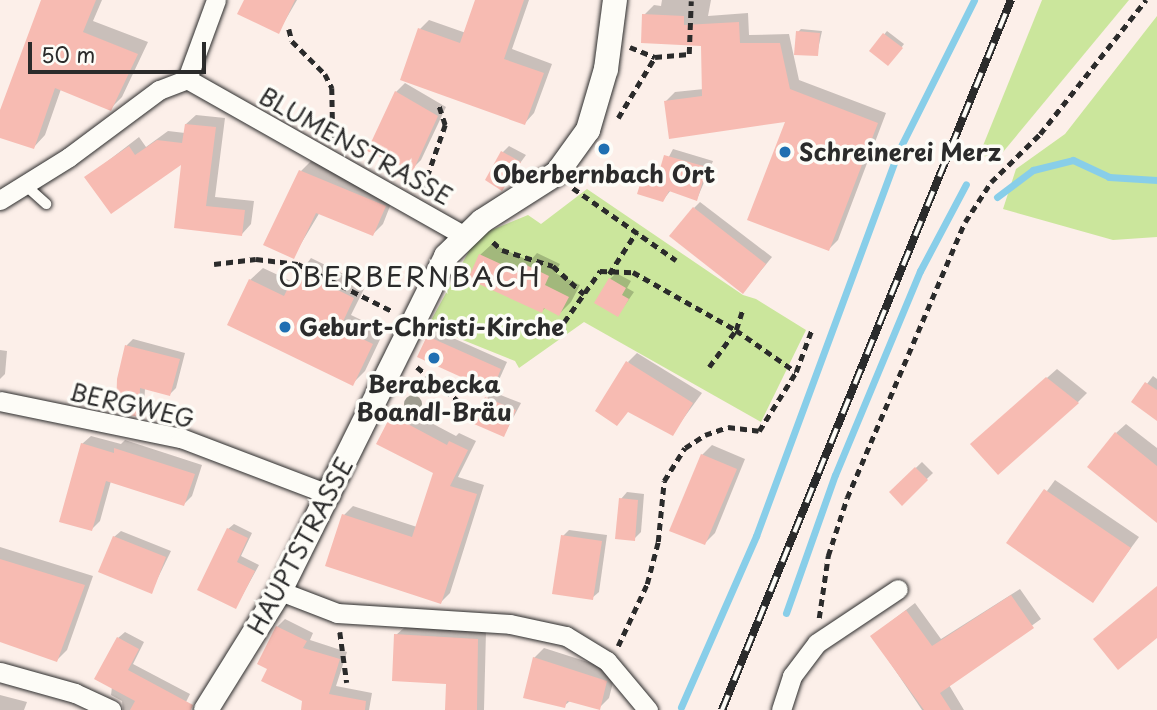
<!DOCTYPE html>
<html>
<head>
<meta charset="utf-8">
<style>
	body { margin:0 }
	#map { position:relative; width:1157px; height:710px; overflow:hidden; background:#fcefe9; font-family:"Playpen Sans",sans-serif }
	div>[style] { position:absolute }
	.green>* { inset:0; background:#cbe69c }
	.shadow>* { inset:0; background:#0003 }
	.stream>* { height:7px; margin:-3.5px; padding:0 3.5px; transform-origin:3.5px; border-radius:3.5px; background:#88cee9 }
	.building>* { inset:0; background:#f7bbb2 }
	.path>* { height:4.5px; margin-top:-2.25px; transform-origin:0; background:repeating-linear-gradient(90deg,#2b2b2b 0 7px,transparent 0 12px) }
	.roads { filter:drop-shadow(0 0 2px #2b2b2b) drop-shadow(0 0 2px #2b2b2b) }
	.service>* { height:10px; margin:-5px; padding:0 5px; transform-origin:5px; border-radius:5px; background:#fdfcf7 }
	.minor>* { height:19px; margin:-9.5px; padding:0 9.5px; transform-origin:9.5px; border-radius:9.5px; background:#fdfcf7 }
	.tertiary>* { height:24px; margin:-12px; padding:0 12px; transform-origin:12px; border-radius:12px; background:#fdfcf7 }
	.rail>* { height:8px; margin-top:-4px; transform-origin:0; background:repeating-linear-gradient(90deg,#fdfcf7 0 16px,#2b2b2b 0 32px); box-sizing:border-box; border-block:2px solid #2b2b2b }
	.trees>* { width:18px; height:18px; margin:-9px; border-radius:50%; background:#9f9d90 }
	.dots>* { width:19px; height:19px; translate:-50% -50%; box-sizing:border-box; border:4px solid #fdfcf7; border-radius:50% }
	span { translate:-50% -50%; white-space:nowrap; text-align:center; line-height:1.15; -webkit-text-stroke:7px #fdfcf7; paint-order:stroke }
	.street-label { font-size:24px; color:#2b2b2b }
	.poi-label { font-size:24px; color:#2b2b2b; font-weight:700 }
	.left { translate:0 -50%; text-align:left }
	.quarter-label { font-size:28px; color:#2b2b2b; letter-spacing:2px }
	.scale { position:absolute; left:28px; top:42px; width:178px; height:32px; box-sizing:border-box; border:4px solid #2b2b2b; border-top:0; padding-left:9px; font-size:21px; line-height:24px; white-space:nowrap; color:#2b2b2b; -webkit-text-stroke:5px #fdfcf7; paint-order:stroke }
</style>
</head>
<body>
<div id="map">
	<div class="green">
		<div style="clip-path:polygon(1042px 0,1129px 0,1003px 152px,978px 158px)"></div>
		<div style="clip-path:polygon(1157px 16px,1157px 237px,1113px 240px,1003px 209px,1016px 169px,1065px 134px)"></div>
		<div style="clip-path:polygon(587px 189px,743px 295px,756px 299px,806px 330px,761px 422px,584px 322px,519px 368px,515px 361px,428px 326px,470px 249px,489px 231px,528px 215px,541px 224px)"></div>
	</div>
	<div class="shadow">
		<div style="clip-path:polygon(44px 0,102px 0,93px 21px,148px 42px,122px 97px,110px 109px,61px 89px,45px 135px,34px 147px,0 136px,0 117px)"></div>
		<div style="clip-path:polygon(246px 0,297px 0,279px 31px)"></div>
		<div style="clip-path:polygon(477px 0,529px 0,512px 49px,552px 64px,534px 113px,525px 123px,420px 29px,429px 20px,466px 33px)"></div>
		<div style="clip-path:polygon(662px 0,711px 0,708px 16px,748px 13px,749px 35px,789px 34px,799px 80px,886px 113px,838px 240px,829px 249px,787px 120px,665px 102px,675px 92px,704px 89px,702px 44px,644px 15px,654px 5px,661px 6px)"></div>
		<div style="clip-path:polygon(801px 29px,822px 31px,817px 54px,798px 32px)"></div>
		<div style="clip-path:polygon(887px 31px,904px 44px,891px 61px,871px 51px)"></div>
		<div style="clip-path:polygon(405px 83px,446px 107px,421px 160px,412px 169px,396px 92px)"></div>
		<div style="clip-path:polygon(196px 115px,225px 118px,215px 197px,254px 201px,251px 224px,242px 234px,176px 226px,184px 161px,87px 177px,139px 137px,146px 147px,168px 131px,185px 133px,186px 124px)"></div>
		<div style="clip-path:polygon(509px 146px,526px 155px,502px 188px,503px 152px)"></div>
		<div style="clip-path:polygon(673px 149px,713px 161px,697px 199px,671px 190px,663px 200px,644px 176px,651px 169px,661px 172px)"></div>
		<div style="clip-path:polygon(311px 161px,394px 196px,383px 224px,373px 234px,320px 212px,293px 257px,301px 171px)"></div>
		<div style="clip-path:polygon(700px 202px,772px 257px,749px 285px,694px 208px)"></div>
		<div style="clip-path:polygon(492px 244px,530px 261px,537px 253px,560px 264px,555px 273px,580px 285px,571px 302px,559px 314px,546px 307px,542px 311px,480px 255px)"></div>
		<div style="clip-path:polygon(311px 258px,366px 285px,351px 315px,384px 331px,365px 371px,353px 383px,250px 280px,263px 268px,293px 282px)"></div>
		<div style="clip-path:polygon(616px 273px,631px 281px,627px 288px,634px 292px,618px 315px,610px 279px)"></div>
		<div style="clip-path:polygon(435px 330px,507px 362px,498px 382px,491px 389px,420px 357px)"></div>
		<div style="clip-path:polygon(133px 339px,185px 353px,176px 388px,170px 394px,145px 388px,144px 409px,138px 415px,118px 379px,127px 345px)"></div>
		<div style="clip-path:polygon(0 350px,7px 351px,5px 374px,0 379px)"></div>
		<div style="clip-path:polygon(637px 353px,702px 393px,672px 434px,628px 362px)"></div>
		<div style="clip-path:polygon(1057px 369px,1087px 393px,1078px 402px,983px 435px)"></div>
		<div style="clip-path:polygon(1153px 376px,1157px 379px,1157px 419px,1133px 402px)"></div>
		<div style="clip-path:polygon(493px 392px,521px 403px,504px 435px,487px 398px)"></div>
		<div style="clip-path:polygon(401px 407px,456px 436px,459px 433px,476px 441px,458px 477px,484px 485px,450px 593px,441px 602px,344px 515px,353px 506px,417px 527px,435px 472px,392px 416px)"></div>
		<div style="clip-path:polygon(1126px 424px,1157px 448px,1157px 521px,1116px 433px)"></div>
		<div style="clip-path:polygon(91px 436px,121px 444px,125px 440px,202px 465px,192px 496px,184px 504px,111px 481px,100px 521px,92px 529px,82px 444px)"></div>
		<div style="clip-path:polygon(712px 445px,745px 459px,715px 533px,705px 543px,702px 455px)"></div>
		<div style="clip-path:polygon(922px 462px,933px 473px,902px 503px,891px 492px)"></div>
		<div style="clip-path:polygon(1055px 480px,1139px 537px,1092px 601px,1009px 543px)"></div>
		<div style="clip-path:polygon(627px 492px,644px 494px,641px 532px,634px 539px,621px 499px)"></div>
		<div style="clip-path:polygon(234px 524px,252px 533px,241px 556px,259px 565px,236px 607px,228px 529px)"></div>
		<div style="clip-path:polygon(569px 530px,607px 535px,599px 592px,592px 598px,563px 536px)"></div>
		<div style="clip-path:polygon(121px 531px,171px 551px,151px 592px,114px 537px)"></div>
		<div style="clip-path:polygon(0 547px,93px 576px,67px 650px,57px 660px,0 640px)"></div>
		<div style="clip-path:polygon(1020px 589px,1041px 619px,949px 685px,964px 710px,922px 710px,872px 636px,915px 603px,941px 639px)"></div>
		<div style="clip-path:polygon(285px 619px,313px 633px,310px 640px,347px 652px,336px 686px,372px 693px,369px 710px,302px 710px,304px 700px,269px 668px,277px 627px)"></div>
		<div style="clip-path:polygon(405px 627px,486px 631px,484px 710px,447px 710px,448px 682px,396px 635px)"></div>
		<div style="clip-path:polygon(125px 632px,144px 642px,133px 664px,190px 694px,182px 710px,123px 710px,122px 701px,111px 695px,118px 638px)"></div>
		<div style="clip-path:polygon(544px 648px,616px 671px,609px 698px,599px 708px,570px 701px,564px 706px,534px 658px)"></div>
		<div style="clip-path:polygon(0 695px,27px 702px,24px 710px,0 710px)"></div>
	</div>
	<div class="stream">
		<div style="left:997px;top:197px;width:45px;rotate:-36.9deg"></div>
		<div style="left:1033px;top:170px;width:41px;rotate:-14deg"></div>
		<div style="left:1073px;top:160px;width:40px;rotate:25deg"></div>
		<div style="left:1109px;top:177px;width:48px;rotate:3.6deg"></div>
		<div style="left:786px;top:613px;width:146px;rotate:-70.5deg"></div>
		<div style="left:835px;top:475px;width:221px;rotate:-67.4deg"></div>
		<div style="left:920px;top:271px;width:98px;rotate:-62.1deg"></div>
		<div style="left:681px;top:707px;width:187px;rotate:-66.3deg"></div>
		<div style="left:756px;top:536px;width:407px;rotate:-69.7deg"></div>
		<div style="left:897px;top:154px;width:172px;rotate:-63.4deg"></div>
	</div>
	<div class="building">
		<div style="clip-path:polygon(41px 0,96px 0,83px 32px,138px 54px,111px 111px,55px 88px,34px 149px,0 138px,0 110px)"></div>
		<div style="clip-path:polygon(244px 0,295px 0,279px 34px,237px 14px)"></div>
		<div style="clip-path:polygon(475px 0,524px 0,504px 59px,544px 73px,525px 125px,400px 80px,418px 28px,460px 43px)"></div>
		<div style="clip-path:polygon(642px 14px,684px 16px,684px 25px,739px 22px,740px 43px,780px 43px,790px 89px,878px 123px,829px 251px,747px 220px,785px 122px,669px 139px,664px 101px,702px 96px,701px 46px,641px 43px)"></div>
		<div style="clip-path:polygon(796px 31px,820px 33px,818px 56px,794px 55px)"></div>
		<div style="clip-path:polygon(883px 33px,903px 48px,888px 66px,869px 51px)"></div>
		<div style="clip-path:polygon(395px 91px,438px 116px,413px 171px,367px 151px)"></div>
		<div style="clip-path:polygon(185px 124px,216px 127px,206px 206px,245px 210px,242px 236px,174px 228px,181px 165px,111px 214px,84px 177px,129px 146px,135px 155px,157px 140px,182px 143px)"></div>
		<div style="clip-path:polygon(501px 151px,521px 162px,502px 191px,485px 180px)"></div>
		<div style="clip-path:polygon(664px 155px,707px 167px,697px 201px,669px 191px,663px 202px,637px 194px,643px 175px,657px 179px)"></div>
		<div style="clip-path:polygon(299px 170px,386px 206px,373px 236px,316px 213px,294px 259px,263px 245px)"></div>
		<div style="clip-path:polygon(693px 207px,766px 264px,743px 294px,669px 236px)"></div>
		<div style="clip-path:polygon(479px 254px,520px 273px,524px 264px,549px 276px,545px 285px,569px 297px,559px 316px,544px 308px,542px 313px,468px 279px)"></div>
		<div style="clip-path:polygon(297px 270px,354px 298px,340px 328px,373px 344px,353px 386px,227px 325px,249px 279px,284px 296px)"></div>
		<div style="clip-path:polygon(609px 278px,626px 288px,622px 295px,629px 299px,618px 317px,594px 303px)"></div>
		<div style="clip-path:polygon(427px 336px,501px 369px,492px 391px,417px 357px)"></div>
		<div style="clip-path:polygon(125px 345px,180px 359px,170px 396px,140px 388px,139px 417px,116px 412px,117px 379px)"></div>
		<div style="clip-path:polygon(626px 361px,693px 403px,673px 436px,628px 412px,617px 426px,595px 411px)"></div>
		<div style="clip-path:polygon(1046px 377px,1079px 403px,998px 475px,970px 444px)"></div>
		<div style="clip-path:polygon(1145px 382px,1157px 390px,1157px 421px,1131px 402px)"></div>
		<div style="clip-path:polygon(485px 397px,516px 410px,504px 437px,474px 424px)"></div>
		<div style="clip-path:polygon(391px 415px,447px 445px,449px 441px,468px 450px,450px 486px,477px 494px,441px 604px,325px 566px,342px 514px,412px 537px,433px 473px,376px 444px)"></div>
		<div style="clip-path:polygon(1115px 432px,1157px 466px,1157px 523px,1087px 467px)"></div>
		<div style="clip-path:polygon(81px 443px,114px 453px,114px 448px,195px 474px,184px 506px,106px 481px,92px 531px,59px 522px)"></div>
		<div style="clip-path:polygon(701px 454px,737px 469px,705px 545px,669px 531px)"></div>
		<div style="clip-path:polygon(915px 467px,928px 480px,902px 506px,889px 492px)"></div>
		<div style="clip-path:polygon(1044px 489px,1131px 548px,1093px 603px,1006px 543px)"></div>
		<div style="clip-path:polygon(619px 498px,638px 500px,635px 541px,615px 539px)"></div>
		<div style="clip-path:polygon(227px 528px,248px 538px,237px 562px,255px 571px,236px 609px,197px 590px)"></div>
		<div style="clip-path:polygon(561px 535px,602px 541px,593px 600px,552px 594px)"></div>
		<div style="clip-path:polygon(113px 536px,166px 557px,152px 594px,98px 572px)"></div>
		<div style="clip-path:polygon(0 559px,85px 585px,57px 662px,0 642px)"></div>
		<div style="clip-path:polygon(1157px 586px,1157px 638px,1118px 670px,1093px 639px)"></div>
		<div style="clip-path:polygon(1011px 595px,1034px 628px,940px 693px,951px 710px,924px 710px,870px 636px,906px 610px,932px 646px)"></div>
		<div style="clip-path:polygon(276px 626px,307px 641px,303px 648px,340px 659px,329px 694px,366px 701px,365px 710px,301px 710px,302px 701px,261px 681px,267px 669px,257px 664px)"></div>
		<div style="clip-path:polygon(394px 634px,478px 639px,477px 710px,445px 710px,446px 684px,392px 681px)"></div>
		<div style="clip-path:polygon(117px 637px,139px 649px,128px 670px,193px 705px,191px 710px,130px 710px,135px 701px,94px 679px)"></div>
		<div style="clip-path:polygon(533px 657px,607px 681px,600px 710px,567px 701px,565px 708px,523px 698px)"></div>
	</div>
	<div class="path">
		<div style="left:289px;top:29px;width:12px;rotate:76deg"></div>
		<div style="left:292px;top:41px;width:47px;rotate:45deg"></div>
		<div style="left:325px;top:74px;width:16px;rotate:63deg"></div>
		<div style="left:332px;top:88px;width:50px;rotate:88.9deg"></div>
		<div style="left:630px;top:47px;width:27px;rotate:22deg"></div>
		<div style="left:618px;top:118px;width:71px;rotate:-58.8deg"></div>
		<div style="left:655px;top:57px;width:34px;rotate:-5deg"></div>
		<div style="left:689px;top:54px;width:53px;rotate:-87.8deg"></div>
		<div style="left:423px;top:188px;width:67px;rotate:-70.8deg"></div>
		<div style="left:445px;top:125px;width:20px;rotate:-108deg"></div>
		<div style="left:573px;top:188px;width:126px;rotate:35deg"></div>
		<div style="left:493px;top:242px;width:12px;rotate:42deg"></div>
		<div style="left:502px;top:250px;width:53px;rotate:17.4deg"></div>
		<div style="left:553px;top:266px;width:42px;rotate:42.1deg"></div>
		<div style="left:214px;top:264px;width:42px;rotate:-6.8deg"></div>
		<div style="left:256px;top:259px;width:42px;rotate:6.8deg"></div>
		<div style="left:298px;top:264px;width:107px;rotate:26.6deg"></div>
		<div style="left:609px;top:274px;width:51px;rotate:-56.9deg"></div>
		<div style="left:557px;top:332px;width:75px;rotate:-54.8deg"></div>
		<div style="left:600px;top:271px;width:33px;rotate:2deg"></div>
		<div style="left:633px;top:272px;width:118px;rotate:29.4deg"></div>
		<div style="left:736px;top:330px;width:73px;rotate:35deg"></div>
		<div style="left:417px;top:367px;width:52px;rotate:39.5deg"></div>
		<div style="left:709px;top:367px;width:46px;rotate:-53.9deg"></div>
		<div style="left:736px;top:330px;width:20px;rotate:-72deg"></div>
		<div style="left:819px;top:618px;width:63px;rotate:-81.7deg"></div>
		<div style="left:828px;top:556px;width:61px;rotate:-71.9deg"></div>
		<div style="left:847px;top:498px;width:300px;rotate:-66.9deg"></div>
		<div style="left:965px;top:222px;width:48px;rotate:-57deg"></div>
		<div style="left:991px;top:182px;width:69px;rotate:-44.4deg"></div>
		<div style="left:1040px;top:134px;width:171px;rotate:-51.7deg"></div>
		<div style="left:340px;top:632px;width:51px;rotate:82.2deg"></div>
		<div style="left:618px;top:646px;width:68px;rotate:-64.9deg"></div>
		<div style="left:647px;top:584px;width:43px;rotate:-75.3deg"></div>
		<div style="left:658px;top:542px;width:61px;rotate:-84.4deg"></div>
		<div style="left:664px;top:481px;width:39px;rotate:-58deg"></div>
		<div style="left:685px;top:448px;width:24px;rotate:-33deg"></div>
		<div style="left:705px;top:435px;width:24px;rotate:-19deg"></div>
		<div style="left:728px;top:427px;width:31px;rotate:7deg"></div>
		<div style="left:759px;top:431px;width:70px;rotate:-57.9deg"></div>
		<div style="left:796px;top:372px;width:46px;rotate:-69.6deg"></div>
	</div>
	<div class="roads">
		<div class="service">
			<div style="left:24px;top:184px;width:30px;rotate:42deg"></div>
		</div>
		<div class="minor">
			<div style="left:216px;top:0;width:84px;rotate:110.2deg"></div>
			<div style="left:187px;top:79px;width:317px;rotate:29.5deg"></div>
			<div style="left:0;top:200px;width:81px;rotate:-31.9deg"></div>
			<div style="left:69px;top:157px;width:112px;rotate:-36.7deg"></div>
			<div style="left:159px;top:90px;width:30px;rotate:-21deg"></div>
			<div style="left:0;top:401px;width:185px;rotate:11.6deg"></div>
			<div style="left:181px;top:438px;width:160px;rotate:20.9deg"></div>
			<div style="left:280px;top:591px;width:61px;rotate:21.1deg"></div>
			<div style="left:337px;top:613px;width:173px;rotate:3.6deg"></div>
			<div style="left:510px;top:624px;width:57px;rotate:12.1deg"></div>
			<div style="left:566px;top:636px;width:48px;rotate:31.4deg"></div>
			<div style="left:607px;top:661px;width:64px;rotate:50.1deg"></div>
			<div style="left:0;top:672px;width:78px;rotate:15.6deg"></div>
			<div style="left:75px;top:693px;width:40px;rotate:25deg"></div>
			<div style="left:781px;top:710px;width:36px;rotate:-72deg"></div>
			<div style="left:792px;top:676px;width:41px;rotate:-52.9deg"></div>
			<div style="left:817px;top:643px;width:97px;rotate:-33.7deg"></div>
		</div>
		<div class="tertiary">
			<div style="left:206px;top:710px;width:140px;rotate:-58.1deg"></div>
			<div style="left:280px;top:591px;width:374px;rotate:-63.6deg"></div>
			<div style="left:446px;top:256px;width:50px;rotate:-44.2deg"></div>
			<div style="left:482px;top:221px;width:89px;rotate:-32.6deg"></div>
			<div style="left:557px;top:173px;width:53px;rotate:-54.2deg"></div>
			<div style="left:588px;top:130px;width:64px;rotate:-73.6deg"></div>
			<div style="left:606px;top:69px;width:70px;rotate:-82.6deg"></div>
		</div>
	</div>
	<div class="rail">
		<div style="left:722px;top:710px;width:767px;rotate:-67.85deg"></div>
	</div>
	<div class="trees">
		<div style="left:413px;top:404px"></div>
	</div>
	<div class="dots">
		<div style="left:604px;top:149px;background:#1f6fb2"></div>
		<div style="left:785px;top:152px;background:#1f6fb2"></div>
		<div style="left:285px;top:327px;background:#1f6fb2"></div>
		<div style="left:434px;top:358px;background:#1f6fb2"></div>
	</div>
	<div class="street-label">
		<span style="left:356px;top:146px;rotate:29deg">BLUMENSTRASSE</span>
		<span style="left:132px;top:405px;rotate:13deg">BERGWEG</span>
		<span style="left:300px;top:546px;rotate:-62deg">HAUPTSTRASSE</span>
	</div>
	<div class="poi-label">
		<span class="left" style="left:799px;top:152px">Schreinerei Merz</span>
		<span style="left:604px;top:174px">Oberbernbach Ort</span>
		<span class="left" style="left:299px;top:327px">Geburt-Christi-Kirche</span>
		<span style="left:434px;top:398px">Berabecka<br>Boandl-Bräu</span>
	</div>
	<div class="quarter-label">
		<span style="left:410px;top:276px">OBERBERNBACH</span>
	</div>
	<div class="scale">50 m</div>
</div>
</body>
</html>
